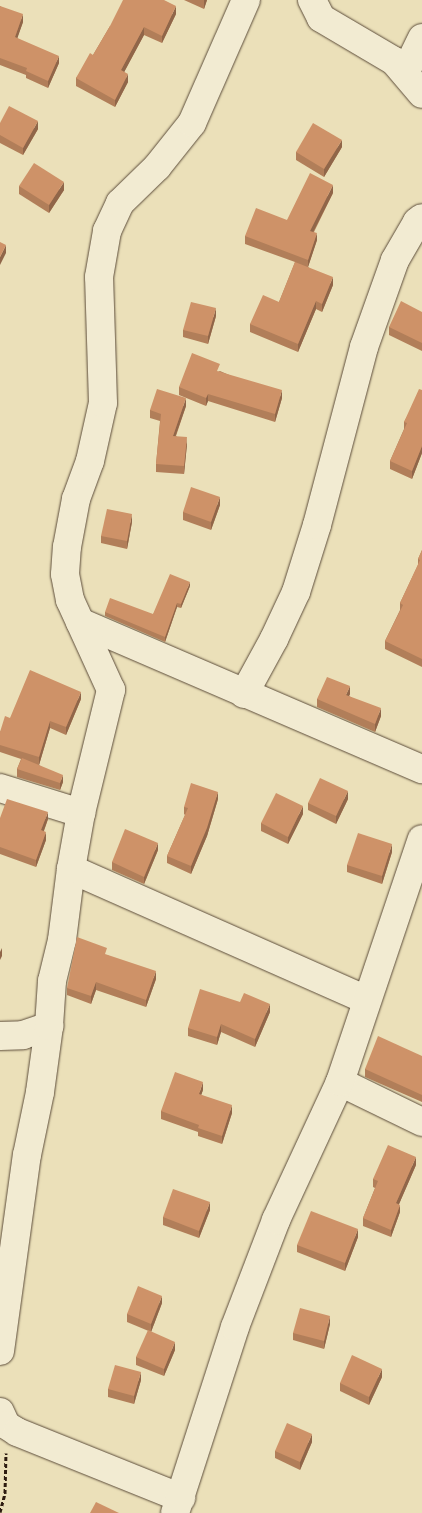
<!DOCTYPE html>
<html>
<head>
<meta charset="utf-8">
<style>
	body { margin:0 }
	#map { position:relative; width:422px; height:1513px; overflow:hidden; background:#ebe0b9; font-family:Cardo,serif }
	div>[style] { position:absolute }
	.path>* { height:3px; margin-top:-1.5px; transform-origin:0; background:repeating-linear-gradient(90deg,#2d1b10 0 4px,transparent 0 6.5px) }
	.roads { filter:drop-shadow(0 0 1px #5c4c3a) drop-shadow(0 0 1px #5c4c3a) }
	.street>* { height:28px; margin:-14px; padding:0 14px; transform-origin:14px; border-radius:14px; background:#f2ebd2 }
	.wall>* { inset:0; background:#b17e59 }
	.shaded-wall>* { inset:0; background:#906649 }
	.building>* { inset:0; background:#ce9268 }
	span { translate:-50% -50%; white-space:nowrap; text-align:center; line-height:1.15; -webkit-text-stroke:4.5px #f2ebd2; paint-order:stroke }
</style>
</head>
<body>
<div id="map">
	<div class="path">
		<div style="left:0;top:1512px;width:20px;rotate:-75deg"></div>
		<div style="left:5px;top:1493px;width:40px;rotate:-88.6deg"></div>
	</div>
	<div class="roads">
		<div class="street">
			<div style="left:312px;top:0;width:20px;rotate:63deg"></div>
			<div style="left:321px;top:18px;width:85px;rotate:30.5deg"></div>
			<div style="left:394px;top:61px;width:43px;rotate:49.7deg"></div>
			<div style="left:405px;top:73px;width:39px;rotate:-64deg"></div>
			<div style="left:80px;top:622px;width:372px;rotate:23.3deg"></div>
			<div style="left:244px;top:694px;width:63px;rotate:-61.4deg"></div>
			<div style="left:274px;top:639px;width:52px;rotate:-64.9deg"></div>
			<div style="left:296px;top:592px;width:70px;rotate:-72.6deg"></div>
			<div style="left:317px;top:525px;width:184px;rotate:-75.2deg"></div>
			<div style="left:364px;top:347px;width:92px;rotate:-70.4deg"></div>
			<div style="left:395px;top:260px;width:44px;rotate:-59.9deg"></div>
			<div style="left:417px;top:222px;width:6px;rotate:-39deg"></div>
			<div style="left:0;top:788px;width:85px;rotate:17.2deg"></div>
			<div style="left:71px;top:869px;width:323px;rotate:23.9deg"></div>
			<div style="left:0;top:1036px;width:23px;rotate:-2deg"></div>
			<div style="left:23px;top:1035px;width:28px;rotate:-19deg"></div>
			<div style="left:340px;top:1082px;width:91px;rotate:26deg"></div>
			<div style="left:0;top:1351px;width:198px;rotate:-82.2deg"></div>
			<div style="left:27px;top:1155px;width:64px;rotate:-78.3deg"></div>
			<div style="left:40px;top:1092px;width:67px;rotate:-82.2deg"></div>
			<div style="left:49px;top:1026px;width:45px;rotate:-86.2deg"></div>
			<div style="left:52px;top:981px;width:42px;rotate:-76.3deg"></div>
			<div style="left:62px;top:940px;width:72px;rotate:-82.8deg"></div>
			<div style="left:71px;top:869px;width:57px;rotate:-79.9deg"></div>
			<div style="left:81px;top:813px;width:127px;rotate:-76.3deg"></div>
			<div style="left:111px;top:690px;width:99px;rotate:-114.5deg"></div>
			<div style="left:70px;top:600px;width:26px;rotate:-101deg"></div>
			<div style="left:65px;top:574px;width:27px;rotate:-86deg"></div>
			<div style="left:67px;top:547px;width:49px;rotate:-79.4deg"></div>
			<div style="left:76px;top:499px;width:40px;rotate:-69.8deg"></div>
			<div style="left:90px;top:461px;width:59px;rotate:-77.4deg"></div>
			<div style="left:103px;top:403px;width:126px;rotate:-91.8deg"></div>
			<div style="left:99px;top:277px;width:47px;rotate:-80.1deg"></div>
			<div style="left:107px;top:231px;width:31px;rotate:-65deg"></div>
			<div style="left:120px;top:203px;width:52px;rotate:-44.2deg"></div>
			<div style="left:157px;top:167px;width:56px;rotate:-51.5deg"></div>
			<div style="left:192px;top:123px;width:134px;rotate:-66.3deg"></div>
			<div style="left:0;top:1412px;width:14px;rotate:65deg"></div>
			<div style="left:6px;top:1425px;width:13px;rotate:32deg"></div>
			<div style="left:17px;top:1432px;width:177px;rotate:21.9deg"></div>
			<div style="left:175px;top:1513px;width:195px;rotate:-72.1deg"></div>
			<div style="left:235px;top:1327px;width:115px;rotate:-69deg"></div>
			<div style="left:276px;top:1220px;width:152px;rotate:-65.1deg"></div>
			<div style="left:340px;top:1082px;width:256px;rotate:-71.4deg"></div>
		</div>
	</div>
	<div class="wall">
		<div style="clip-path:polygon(184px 0,207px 0,204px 9px)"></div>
		<div style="clip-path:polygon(0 6px,23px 22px,17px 38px,59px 63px,48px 88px,26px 78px,26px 75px,0 65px)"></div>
		<div style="clip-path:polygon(176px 14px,162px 43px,144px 35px,124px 72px,128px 82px,115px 107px,76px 86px,76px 78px,93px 55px,110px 26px)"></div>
		<div style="clip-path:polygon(0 123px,38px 129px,23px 155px,0 143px)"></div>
		<div style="clip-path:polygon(342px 147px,324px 177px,296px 160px,296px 152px)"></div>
		<div style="clip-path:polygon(19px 186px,64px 190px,49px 213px,19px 194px)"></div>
		<div style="clip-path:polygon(333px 193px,314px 232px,317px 240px,308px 267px,333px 285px,322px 312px,316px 309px,298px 352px,250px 332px,250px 324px,279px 302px,295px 262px,245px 244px,245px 236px,287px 220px)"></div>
		<div style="clip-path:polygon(422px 312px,422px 351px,389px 335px,389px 327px)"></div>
		<div style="clip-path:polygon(216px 316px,208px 344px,183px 337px,183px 330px)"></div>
		<div style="clip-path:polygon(220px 371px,282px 398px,275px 422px,208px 401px,206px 406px,179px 395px,179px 387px)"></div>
		<div style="clip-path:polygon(422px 390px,422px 453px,412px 479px,390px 469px,390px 461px,404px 429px,404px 422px)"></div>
		<div style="clip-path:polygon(186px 406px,176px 436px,187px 444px,184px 474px,156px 472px,156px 464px,160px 421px,150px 418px,150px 410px)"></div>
		<div style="clip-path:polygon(220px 505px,211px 530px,183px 520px,183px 512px)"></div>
		<div style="clip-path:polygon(132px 522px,127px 549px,101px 543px,101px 536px)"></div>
		<div style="clip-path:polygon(422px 550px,422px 667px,385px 649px,385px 641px,400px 610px,400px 603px,418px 565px,418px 559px)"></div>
		<div style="clip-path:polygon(190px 586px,181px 608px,177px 607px,165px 642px,105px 616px,105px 612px,153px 614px)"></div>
		<div style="clip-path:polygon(350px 694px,349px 696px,381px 716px,375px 732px,317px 707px,317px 699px)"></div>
		<div style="clip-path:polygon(81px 699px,66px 735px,50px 728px,39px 765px,63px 782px,60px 790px,17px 777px,17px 769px,21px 759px,0 752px,0 732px,10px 718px)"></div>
		<div style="clip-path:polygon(218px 799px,207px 836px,191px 874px,167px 863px,167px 856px,185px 815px,184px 814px,184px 807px)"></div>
		<div style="clip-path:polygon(348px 799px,336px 824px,308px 810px,308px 803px)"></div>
		<div style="clip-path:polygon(303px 814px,288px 844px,261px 831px,261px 823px)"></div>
		<div style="clip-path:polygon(0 818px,48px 819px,44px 831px,46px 840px,36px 867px,0 854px)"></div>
		<div style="clip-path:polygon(158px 850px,144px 884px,112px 870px,112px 862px)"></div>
		<div style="clip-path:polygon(392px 852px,382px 884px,347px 872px,347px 865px)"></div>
		<div style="clip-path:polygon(107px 955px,156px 979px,146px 1007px,96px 990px,91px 1004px,67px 995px,67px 988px)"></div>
		<div style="clip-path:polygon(270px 1012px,255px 1047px,221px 1032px,217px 1045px,188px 1036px,188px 1028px)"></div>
		<div style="clip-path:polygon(422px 1056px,422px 1102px,365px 1077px,365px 1069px)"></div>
		<div style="clip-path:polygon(203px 1090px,201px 1095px,232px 1113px,222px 1144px,198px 1136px,198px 1132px,161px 1119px,161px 1111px)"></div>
		<div style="clip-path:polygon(416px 1165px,399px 1204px,400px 1212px,391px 1237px,363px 1226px,363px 1218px,375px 1188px,373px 1187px,373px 1179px)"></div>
		<div style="clip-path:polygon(210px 1210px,199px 1238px,163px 1225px,163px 1217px)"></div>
		<div style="clip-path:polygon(358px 1237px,345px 1271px,297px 1252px,297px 1245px)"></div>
		<div style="clip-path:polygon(162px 1303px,151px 1332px,127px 1322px,127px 1314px)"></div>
		<div style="clip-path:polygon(330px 1324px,324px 1349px,293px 1340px,293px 1333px)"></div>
		<div style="clip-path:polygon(175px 1350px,164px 1376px,136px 1365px,136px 1357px)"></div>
		<div style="clip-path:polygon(382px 1377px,369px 1405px,340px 1391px,340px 1383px)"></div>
		<div style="clip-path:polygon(141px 1380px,134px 1404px,108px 1397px,108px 1389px)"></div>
		<div style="clip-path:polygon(312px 1442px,300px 1470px,275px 1458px,275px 1451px)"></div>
	</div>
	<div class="shaded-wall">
		<div style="clip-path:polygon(204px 0,207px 0,204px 9px)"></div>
		<div style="clip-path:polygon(176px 6px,176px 14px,162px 43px,162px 36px)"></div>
		<div style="clip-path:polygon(23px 14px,23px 22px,15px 45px,15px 37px)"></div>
		<div style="clip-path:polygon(144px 27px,144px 35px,121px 78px,121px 70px)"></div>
		<div style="clip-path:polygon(59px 56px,59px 63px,48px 88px,48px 81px)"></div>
		<div style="clip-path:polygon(128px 74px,128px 82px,115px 107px,115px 100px)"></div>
		<div style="clip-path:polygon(38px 121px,38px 129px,23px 155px,23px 148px)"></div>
		<div style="clip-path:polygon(342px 140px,342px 147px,324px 177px,324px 169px)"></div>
		<div style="clip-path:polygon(64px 182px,64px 190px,49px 213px,49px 205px)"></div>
		<div style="clip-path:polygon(333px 185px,333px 193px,310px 238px,310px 231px)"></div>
		<div style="clip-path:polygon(317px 233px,317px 240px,308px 267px,308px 260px)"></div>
		<div style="clip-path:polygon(6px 245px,6px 253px,0 265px,0 257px)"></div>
		<div style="clip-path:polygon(333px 277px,333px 285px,322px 312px,322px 304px)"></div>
		<div style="clip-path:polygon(316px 301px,316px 309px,298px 352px,298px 344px)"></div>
		<div style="clip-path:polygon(216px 308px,216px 316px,208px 344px,208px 336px)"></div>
		<div style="clip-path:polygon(282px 390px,282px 398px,275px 422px,275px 414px)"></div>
		<div style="clip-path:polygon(208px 394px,208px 401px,206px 406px,206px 398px)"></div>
		<div style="clip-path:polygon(186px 398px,186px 406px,173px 443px,173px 436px)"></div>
		<div style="clip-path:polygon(187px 437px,187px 444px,184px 474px,184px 466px)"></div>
		<div style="clip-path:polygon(422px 446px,422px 453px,412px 479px,412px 471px)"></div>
		<div style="clip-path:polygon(220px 497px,220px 505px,211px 530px,211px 522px)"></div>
		<div style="clip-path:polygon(132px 514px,132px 522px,127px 549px,127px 541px)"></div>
		<div style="clip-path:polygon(190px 582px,190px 586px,181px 608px,181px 604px)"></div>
		<div style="clip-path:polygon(177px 603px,177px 607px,165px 642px,165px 637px)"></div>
		<div style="clip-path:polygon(350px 686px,350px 694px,346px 702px,346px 695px)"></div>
		<div style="clip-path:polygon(81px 692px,81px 699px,66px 735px,66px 727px)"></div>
		<div style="clip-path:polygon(381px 708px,381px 716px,375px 732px,375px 724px)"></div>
		<div style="clip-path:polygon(50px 721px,50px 728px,39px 765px,39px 757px)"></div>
		<div style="clip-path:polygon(63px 775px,63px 782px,60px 790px,60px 783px)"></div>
		<div style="clip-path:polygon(348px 791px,348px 799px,336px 824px,336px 816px)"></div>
		<div style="clip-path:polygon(218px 792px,218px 799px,207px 836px,191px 874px,191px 866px)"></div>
		<div style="clip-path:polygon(303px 806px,303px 814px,288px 844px,288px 837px)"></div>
		<div style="clip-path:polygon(48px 812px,48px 819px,41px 838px,41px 830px)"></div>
		<div style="clip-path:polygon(46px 832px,46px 840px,36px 867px,36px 860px)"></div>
		<div style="clip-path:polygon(158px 843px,158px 850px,144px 884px,144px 877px)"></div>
		<div style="clip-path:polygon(392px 844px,392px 852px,382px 884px,382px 876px)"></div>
		<div style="clip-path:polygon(2px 948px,2px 956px,0 960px,0 952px)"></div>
		<div style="clip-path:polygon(156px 971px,156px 979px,146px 1007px,146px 1000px)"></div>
		<div style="clip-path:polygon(96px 982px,96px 990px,91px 1004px,91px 996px)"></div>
		<div style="clip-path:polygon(270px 1004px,270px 1012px,255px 1047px,255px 1039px)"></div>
		<div style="clip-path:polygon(221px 1024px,221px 1032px,217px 1045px,217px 1037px)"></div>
		<div style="clip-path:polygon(203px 1082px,203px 1090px,199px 1101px,199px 1094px)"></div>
		<div style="clip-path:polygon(232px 1105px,232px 1113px,222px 1144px,222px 1136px)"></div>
		<div style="clip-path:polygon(416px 1157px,416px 1165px,396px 1211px,396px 1203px)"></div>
		<div style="clip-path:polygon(210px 1202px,210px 1210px,199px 1238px,199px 1231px)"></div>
		<div style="clip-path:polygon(400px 1205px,400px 1212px,391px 1237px,391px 1230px)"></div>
		<div style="clip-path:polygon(358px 1229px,358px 1237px,345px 1271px,345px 1263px)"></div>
		<div style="clip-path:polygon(162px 1296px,162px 1303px,151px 1332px,151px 1324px)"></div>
		<div style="clip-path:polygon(330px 1316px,330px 1324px,324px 1349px,324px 1341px)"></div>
		<div style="clip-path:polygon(175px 1342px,175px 1350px,164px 1376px,164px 1369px)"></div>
		<div style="clip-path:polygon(382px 1369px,382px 1377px,369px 1405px,369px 1397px)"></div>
		<div style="clip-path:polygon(141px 1372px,141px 1380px,134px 1404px,134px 1396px)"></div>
		<div style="clip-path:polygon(312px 1434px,312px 1442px,300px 1470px,300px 1462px)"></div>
	</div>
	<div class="building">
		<div style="clip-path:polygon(123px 0,164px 0,176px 6px,162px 36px,144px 27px,121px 70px,128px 74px,115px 100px,76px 78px,90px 53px,93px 55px,110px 26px)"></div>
		<div style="clip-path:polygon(0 6px,23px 14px,15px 37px,59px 56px,48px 81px,26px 71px,27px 68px,0 58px)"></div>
		<div style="clip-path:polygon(9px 106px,38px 121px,23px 148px,0 135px,0 123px)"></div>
		<div style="clip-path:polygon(313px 123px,342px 140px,324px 169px,296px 152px)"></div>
		<div style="clip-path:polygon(34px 163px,64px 182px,49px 205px,19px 186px)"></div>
		<div style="clip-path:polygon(310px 173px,333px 185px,310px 231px,317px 233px,308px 260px,245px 236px,256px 208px,287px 220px)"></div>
		<div style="clip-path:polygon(0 242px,6px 245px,0 257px)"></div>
		<div style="clip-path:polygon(295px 262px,333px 277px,322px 304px,316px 301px,298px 344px,250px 324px,263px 295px,279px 302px)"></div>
		<div style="clip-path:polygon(401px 301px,422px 312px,422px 343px,389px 327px)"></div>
		<div style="clip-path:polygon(191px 302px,216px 308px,208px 336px,183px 330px)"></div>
		<div style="clip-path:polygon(192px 353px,220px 364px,217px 371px,282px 390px,275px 414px,208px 394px,206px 398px,179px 387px)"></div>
		<div style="clip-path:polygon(157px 389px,186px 398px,173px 436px,187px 437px,184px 466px,156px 464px,161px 414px,150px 410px)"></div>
		<div style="clip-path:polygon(419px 389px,422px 390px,422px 446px,412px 471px,390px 461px,407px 423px,404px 422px)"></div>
		<div style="clip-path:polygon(191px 487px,220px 497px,211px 522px,183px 512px)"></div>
		<div style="clip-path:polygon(107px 509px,132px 514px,127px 541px,101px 536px)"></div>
		<div style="clip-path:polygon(422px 550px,422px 659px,385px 641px,403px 605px,400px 603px,420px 560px,418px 559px)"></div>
		<div style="clip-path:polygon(170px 574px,190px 582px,181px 604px,177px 603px,165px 637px,105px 612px,110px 598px,153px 614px)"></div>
		<div style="clip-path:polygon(30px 670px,81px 692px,66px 727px,50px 721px,39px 757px,0 745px,0 732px,5px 716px,10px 718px)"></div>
		<div style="clip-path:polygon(327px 677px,350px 686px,346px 695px,381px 708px,375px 724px,317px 699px)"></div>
		<div style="clip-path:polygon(22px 758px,63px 775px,60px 783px,17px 769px)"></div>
		<div style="clip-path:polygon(320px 778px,348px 791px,336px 816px,308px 803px)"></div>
		<div style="clip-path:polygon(191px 783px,218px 792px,207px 828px,191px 866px,167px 856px,188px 808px,184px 807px)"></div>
		<div style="clip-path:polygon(276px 793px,303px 806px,288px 837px,261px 823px)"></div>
		<div style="clip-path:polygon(7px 799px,48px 812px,41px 830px,46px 832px,36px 860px,0 847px,0 818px)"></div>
		<div style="clip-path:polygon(125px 829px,158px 843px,144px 877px,112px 862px)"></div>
		<div style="clip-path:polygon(358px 833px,392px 844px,382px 876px,347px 865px)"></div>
		<div style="clip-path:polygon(77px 937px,107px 948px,105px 954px,156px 971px,146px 1000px,96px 982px,91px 996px,67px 988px)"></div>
		<div style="clip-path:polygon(200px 989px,240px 1002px,244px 993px,270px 1004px,255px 1039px,221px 1024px,217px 1037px,188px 1028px)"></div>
		<div style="clip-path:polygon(378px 1036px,422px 1056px,422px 1095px,365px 1069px)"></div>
		<div style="clip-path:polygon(175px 1072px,203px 1082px,199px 1094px,232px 1105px,222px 1136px,198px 1128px,199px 1125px,161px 1111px)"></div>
		<div style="clip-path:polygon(388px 1145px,416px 1157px,396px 1203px,400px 1205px,391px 1230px,363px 1218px,378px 1181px,373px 1179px)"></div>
		<div style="clip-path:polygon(173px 1189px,210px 1202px,199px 1231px,163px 1217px)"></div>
		<div style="clip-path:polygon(311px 1211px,358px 1229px,345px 1263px,297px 1245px)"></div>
		<div style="clip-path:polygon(138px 1286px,162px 1296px,151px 1324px,127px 1314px)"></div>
		<div style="clip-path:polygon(300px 1308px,330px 1316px,324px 1341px,293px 1333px)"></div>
		<div style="clip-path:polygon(148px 1330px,175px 1342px,164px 1369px,136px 1357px)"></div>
		<div style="clip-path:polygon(352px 1355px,382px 1369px,369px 1397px,340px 1383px)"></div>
		<div style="clip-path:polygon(115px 1365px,141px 1372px,134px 1396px,108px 1389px)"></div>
		<div style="clip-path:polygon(287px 1423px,312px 1434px,300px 1462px,275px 1451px)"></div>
		<div style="clip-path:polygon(96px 1502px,119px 1513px,90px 1513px)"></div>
	</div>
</div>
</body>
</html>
